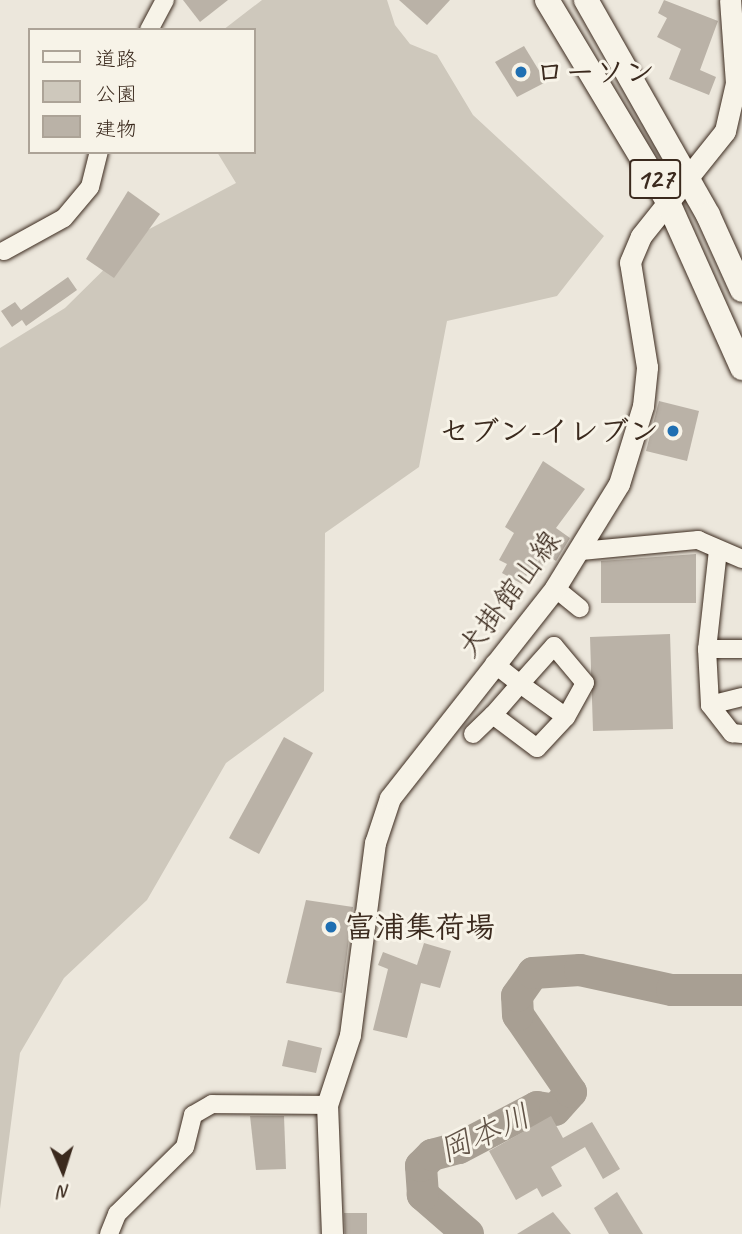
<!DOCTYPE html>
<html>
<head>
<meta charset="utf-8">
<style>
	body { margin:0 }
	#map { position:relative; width:742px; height:1234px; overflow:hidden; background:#ece7dc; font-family:Caveat,"Klee One",sans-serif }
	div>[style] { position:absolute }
	.green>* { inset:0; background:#cec8bc }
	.river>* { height:32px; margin:-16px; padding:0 16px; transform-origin:16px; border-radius:16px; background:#a89f93 }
	.building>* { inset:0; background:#bab2a7 }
	.roads { filter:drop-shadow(0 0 2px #3b2a1e) drop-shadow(0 0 2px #3b2a1e) }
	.minor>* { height:18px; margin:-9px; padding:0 9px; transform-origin:9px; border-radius:9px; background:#f7f3e8 }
	.major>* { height:21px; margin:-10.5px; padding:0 10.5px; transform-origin:10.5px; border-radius:10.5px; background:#f7f3e8 }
	.highway>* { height:24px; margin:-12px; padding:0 12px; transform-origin:12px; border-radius:12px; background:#f7f3e8 }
	.dots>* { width:19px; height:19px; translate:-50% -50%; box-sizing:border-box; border:4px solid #f7f3e8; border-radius:50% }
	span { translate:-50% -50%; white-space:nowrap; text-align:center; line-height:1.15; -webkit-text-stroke:6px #f7f3e8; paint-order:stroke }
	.shield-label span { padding:2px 5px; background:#f7f3e8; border:2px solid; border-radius:5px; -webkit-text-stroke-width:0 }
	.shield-label { font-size:28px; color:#3b2a1e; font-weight:700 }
	.poi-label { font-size:30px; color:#3b2a1e; font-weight:700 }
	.left { translate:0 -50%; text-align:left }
	.right { translate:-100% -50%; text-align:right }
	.street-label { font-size:30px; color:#3b2a1e }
	.water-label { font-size:32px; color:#615347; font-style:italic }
	.legend { position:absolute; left:28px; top:28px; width:228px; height:126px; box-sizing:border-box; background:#f7f3e8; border:2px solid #aca397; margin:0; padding:9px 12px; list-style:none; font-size:21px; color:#3b2a1e }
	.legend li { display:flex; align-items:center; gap:14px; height:35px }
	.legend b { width:35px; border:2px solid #aca397 }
	.north { position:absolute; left:28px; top:1136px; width:70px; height:70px; -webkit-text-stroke:5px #f7f3e8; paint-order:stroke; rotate:177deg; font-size:19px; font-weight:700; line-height:28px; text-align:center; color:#3b2a1e }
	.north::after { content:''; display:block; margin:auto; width:24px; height:32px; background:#3b2a1e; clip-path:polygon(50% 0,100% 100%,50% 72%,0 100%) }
</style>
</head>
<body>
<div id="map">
	<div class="green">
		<div style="clip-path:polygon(262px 0,387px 0,395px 25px,410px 44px,437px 55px,473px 115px,604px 236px,557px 296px,447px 321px,419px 467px,325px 533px,324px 691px,226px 763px,147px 900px,64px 978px,20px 1053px,0 1209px,0 348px,65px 308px,140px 234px,236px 183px,217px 152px,254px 152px,254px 30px,223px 30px)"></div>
	</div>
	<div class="river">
		<div style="left:468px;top:1234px;width:60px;rotate:-139.1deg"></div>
		<div style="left:423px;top:1195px;width:29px;rotate:-94deg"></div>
		<div style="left:421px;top:1166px;width:16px;rotate:-45deg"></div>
		<div style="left:432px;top:1155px;width:28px;rotate:-15deg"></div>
		<div style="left:459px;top:1148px;width:88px;rotate:-27.7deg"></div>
		<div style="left:537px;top:1107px;width:18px;rotate:9deg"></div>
		<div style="left:555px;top:1110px;width:24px;rotate:-48deg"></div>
		<div style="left:571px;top:1092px;width:93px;rotate:-124.5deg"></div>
		<div style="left:518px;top:1015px;width:19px;rotate:-93deg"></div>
		<div style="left:517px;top:996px;width:28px;rotate:-55deg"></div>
		<div style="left:533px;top:973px;width:47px;rotate:-3.7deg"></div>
		<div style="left:580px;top:970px;width:94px;rotate:12.3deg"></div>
		<div style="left:672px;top:990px;width:70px"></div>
	</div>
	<div class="building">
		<div style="clip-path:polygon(183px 0,228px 0,200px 22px)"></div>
		<div style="clip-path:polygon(399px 0,450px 0,427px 25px)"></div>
		<div style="clip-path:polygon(664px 0,718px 21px,700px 70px,716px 77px,709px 95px,669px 79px,681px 49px,657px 37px,667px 18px,658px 13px)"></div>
		<div style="clip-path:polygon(524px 46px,546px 82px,517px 97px,495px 62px)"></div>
		<div style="clip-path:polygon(128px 191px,160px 214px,114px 278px,86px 259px)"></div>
		<div style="clip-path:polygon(68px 277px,77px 290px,26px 326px,22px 320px,12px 327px,1px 311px,15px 302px,21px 310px)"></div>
		<div style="clip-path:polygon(659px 401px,699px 411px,687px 461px,646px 451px)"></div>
		<div style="clip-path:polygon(543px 461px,585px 489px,556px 528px,570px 538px,556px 561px,548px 556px,537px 577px,528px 573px,522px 584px,502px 573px,507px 564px,499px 560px,514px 533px,505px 527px)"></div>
		<div style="clip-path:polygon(696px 554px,696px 603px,601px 603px,601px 561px)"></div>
		<div style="clip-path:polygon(670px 634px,673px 729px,593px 731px,590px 637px)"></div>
		<div style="clip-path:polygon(284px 737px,313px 753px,259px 854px,229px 838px)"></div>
		<div style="clip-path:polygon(306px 900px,353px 907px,342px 993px,286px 983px)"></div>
		<div style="clip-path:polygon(424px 943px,451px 951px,440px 988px,421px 983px,407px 1038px,373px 1030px,388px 969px,378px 965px,383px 952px,417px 965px)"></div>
		<div style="clip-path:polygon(288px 1040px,322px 1048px,316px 1073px,282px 1066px)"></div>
		<div style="clip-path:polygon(250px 1116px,284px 1116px,286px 1169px,256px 1170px)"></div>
		<div style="clip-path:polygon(551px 1116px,563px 1138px,592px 1122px,620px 1169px,603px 1179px,585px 1147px,551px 1167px,562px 1186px,542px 1197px,537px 1188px,516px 1200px,489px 1151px)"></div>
		<div style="clip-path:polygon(617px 1192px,643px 1234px,609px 1234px,594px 1208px)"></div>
		<div style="clip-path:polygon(553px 1212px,571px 1234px,517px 1234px)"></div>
		<div style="clip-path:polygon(344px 1213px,367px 1213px,367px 1234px,345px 1234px)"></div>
	</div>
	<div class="roads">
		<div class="minor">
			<div style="left:149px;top:30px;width:34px;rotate:-62deg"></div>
			<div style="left:4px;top:251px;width:68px;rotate:-28.8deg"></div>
			<div style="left:64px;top:218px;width:40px;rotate:-50deg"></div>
			<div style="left:90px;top:187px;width:36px;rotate:-76deg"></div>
			<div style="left:718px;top:550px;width:100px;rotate:96.3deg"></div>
			<div style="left:707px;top:649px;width:35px"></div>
			<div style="left:581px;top:551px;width:118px;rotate:-5.4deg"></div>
			<div style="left:698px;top:540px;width:48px;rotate:23.4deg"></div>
			<div style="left:555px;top:588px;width:32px;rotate:39deg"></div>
			<div style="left:707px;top:649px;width:56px;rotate:86.9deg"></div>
			<div style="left:710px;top:705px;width:33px;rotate:-14deg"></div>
			<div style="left:710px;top:705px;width:36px;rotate:52deg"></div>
			<div style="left:732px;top:733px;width:10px;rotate:6deg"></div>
			<div style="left:493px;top:715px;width:55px;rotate:36.9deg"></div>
			<div style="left:537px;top:748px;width:42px;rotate:-46.9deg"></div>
			<div style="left:473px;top:734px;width:28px;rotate:-44deg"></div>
			<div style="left:493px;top:715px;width:41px;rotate:-48.9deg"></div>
			<div style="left:520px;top:684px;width:51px;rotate:-48.2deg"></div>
			<div style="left:554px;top:646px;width:48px;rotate:50deg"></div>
			<div style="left:585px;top:683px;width:39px;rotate:119deg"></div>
			<div style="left:566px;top:717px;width:57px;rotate:-144.3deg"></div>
			<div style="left:520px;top:684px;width:33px;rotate:-142deg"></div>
			<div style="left:109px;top:1234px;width:22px;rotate:-68deg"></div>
			<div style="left:117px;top:1214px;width:95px;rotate:-44.6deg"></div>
			<div style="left:185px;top:1147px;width:33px;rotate:-76deg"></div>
			<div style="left:193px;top:1115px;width:22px;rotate:-30deg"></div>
			<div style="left:212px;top:1104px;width:115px;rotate:0.5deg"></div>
		</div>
		<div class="major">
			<div style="left:332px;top:1234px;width:129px;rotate:-92.2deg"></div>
			<div style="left:327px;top:1105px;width:74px;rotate:-71.8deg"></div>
			<div style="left:350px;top:1035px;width:194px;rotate:-82.6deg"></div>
			<div style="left:375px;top:843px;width:47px;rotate:-71.6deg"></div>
			<div style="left:390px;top:798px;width:267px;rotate:-51.8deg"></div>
			<div style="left:555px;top:588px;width:122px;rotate:-58.4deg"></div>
			<div style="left:619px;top:484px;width:82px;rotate:-72.9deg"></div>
			<div style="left:643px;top:406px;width:39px;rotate:-84deg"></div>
			<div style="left:647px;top:367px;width:106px;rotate:-99.2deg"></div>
			<div style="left:630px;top:262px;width:28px;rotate:-67deg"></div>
			<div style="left:641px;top:236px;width:134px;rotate:-51.3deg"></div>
			<div style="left:725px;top:131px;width:49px;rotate:-77.1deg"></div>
			<div style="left:736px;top:83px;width:83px;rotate:-94.1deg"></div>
		</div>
		<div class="highway">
			<div style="left:547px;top:0;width:233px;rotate:59deg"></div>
			<div style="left:667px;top:200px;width:184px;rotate:65.9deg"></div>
			<div style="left:586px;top:0;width:247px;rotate:60.4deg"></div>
			<div style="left:708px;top:215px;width:82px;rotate:65.6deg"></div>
		</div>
	</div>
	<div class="dots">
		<div style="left:521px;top:72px;background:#1f6fb2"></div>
		<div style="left:673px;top:431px;background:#1f6fb2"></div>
		<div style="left:331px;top:927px;background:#1f6fb2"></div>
	</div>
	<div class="shield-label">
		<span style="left:655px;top:179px">127</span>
	</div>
	<div class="poi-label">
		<span class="left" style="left:535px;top:72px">ローソン</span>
		<span class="right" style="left:659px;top:431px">セブン-イレブン</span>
		<span class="left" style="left:345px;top:927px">富浦集荷場</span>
	</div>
	<div class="street-label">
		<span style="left:509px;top:594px;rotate:-53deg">犬掛館山線</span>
	</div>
	<div class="water-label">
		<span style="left:485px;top:1134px;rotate:-24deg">岡本川</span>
	</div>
	<ul class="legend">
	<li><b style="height:9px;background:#f7f3e8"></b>道路</li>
	<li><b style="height:19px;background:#cec8bc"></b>公園</li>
	<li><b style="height:19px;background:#bab2a7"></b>建物</li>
	</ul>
	<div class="north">N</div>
</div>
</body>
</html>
